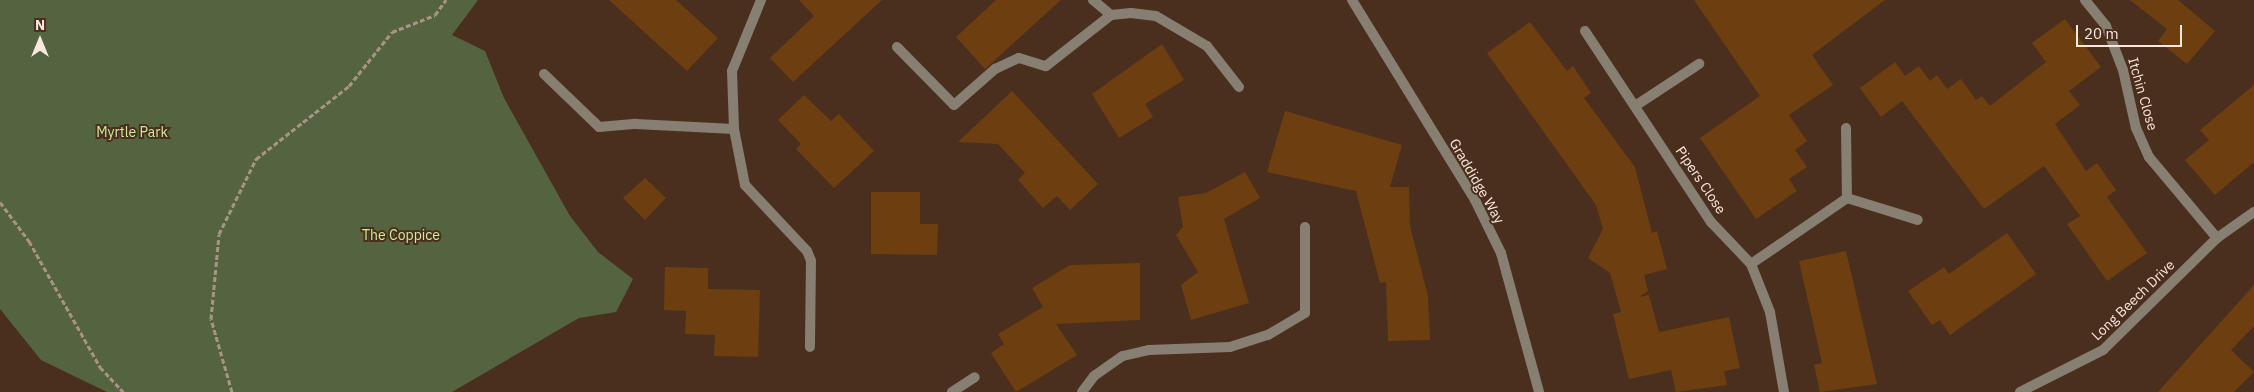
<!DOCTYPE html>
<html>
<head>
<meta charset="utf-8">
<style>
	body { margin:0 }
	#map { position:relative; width:2254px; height:392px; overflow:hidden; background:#4a2f1e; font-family:"IBM Plex Sans",sans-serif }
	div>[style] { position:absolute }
	.green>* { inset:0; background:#556440 }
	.building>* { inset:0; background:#6d3e10 }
	.path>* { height:3px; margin-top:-1.5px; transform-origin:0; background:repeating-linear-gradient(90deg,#aa9386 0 5px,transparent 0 7.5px) }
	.service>* { height:10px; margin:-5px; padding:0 5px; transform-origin:5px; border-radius:5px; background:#877f72 }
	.minor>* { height:10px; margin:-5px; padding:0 5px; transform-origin:5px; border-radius:5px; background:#877f72 }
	span { translate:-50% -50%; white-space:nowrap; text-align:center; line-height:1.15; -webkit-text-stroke:4px #4a2f1e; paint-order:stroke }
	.street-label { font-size:14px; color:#fae7dd }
	.park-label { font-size:14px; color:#caed96 }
	.north { position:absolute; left:15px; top:15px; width:50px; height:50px; -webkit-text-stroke:4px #4a2f1e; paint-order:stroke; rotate:0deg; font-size:14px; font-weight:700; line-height:20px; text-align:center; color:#fae7dd }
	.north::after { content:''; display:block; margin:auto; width:18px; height:22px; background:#fae7dd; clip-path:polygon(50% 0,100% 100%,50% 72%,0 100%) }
	.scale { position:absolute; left:2076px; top:25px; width:106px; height:22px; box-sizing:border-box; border:2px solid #fae7dd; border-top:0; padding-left:6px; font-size:15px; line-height:18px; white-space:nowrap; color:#fae7dd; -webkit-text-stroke:4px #4a2f1e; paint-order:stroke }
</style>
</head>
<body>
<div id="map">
	<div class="green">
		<div style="clip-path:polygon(0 0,478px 0,452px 35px,485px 51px,504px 98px,570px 216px,598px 252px,633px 279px,616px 312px,579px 318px,452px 392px,107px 392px,41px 360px,0 309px)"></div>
	</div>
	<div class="building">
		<div style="clip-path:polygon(609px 0,676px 0,718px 38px,687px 71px)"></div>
		<div style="clip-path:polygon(799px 0,882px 0,793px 82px,770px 58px,814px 16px)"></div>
		<div style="clip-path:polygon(996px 0,1061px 0,985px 69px,956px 37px)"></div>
		<div style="clip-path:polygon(1694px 0,1885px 0,1812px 55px,1833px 85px,1789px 115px,1807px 141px,1795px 150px,1807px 167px,1789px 179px,1797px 191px,1756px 219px,1700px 138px,1760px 96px)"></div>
		<div style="clip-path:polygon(2130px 0,2178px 0,2215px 31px,2187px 64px,2158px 41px,2167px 29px)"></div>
		<div style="clip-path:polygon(2065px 19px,2101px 67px,2069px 91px,2080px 105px,2055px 124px,2086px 171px,2097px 163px,2116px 190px,2107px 197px,2147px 253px,2107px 281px,2067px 224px,2080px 216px,2044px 166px,1984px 209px,1902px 101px,1881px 117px,1860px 88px,1895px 62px,1905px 76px,1919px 66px,1930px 81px,1937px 75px,1947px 89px,1961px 79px,1976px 100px,1982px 96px,1990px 106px,2046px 62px,2032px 43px)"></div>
		<div style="clip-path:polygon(1530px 22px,1567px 71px,1573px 66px,1591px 93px,1584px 98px,1635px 167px,1652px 233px,1657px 231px,1667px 269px,1644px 275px,1648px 291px,1639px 297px,1649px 295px,1659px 332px,1729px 317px,1740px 368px,1724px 371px,1727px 385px,1676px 392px,1671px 370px,1629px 379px,1613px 314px,1621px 312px,1610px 273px,1588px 258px,1603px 229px,1596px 205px,1487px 53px)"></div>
		<div style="clip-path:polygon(1162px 44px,1184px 80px,1145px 104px,1153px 117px,1119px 138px,1092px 94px)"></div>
		<div style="clip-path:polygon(2254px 85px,2254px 162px,2215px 195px,2185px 160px,2209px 140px,2200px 130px)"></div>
		<div style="clip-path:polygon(1012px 91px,1098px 184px,1070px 210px,1057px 196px,1043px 208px,1018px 180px,1025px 173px,998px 144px,958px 142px)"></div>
		<div style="clip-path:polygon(804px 95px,831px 121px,839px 114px,874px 151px,834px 188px,796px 149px,801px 144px,778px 120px)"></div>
		<div style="clip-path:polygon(1285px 111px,1402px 145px,1390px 187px,1409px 187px,1410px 226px,1428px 296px,1430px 340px,1388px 341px,1386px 282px,1380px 283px,1356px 191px,1267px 172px)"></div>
		<div style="clip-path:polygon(1245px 172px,1260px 198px,1224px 219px,1249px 303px,1191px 320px,1181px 285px,1198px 272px,1176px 235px,1183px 227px,1178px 197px,1206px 193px)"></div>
		<div style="clip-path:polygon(645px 178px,666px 198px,645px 220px,623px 198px)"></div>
		<div style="clip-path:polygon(871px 192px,920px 192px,920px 224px,938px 224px,937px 255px,871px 254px)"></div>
		<div style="clip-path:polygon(2007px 233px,2036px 274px,1950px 335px,1940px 320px,1932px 325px,1908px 291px,1944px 267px,1949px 274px)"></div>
		<div style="clip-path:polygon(1846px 251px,1877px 384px,1820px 392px,1814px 365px,1822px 363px,1799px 261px)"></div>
		<div style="clip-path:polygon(1140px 263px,1140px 320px,1056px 324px,1077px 355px,1016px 392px,991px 353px,1004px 344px,998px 334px,1043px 307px,1032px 288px,1070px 265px)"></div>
		<div style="clip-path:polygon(665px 267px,708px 268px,708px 289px,760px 290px,758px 357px,714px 356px,715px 335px,685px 334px,686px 311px,664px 310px)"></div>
		<div style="clip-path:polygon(2254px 285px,2254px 326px,2231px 350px,2254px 372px,2234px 392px,2158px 392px)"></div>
	</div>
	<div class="path">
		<div style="left:0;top:202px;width:49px;rotate:53.4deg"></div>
		<div style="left:29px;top:241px;width:145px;rotate:60.6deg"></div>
		<div style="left:100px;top:367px;width:34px;rotate:47deg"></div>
		<div style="left:232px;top:392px;width:76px;rotate:-106deg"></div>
		<div style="left:211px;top:319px;width:85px;rotate:-84.6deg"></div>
		<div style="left:219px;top:234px;width:84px;rotate:-63.7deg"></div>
		<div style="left:256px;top:159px;width:118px;rotate:-38.1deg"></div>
		<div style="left:349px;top:86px;width:69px;rotate:-51.5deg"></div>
		<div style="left:392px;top:32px;width:46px;rotate:-21.6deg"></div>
		<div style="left:435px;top:15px;width:19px;rotate:-54deg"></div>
	</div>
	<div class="service">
		<div style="left:897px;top:47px;width:81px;rotate:45.5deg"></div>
		<div style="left:954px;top:105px;width:55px;rotate:-41.3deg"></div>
		<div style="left:995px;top:69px;width:26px;rotate:-25deg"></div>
		<div style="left:1019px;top:58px;width:28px;rotate:17deg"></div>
		<div style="left:544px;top:74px;width:76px;rotate:43.9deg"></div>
		<div style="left:599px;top:127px;width:37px;rotate:-5deg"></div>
		<div style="left:636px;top:124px;width:98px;rotate:2.9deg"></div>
		<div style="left:952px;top:392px;width:27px;rotate:-33deg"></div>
	</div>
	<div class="minor">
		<div style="left:761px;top:0;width:77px;rotate:112.2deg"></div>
		<div style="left:732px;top:71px;width:58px;rotate:88deg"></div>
		<div style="left:734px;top:129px;width:57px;rotate:78.9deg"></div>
		<div style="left:745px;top:185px;width:91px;rotate:46.8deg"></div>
		<div style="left:807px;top:251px;width:11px;rotate:68deg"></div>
		<div style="left:811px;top:261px;width:86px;rotate:90.7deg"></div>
		<div style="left:1093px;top:0;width:23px;rotate:40deg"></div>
		<div style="left:1352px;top:0;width:235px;rotate:58.4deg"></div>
		<div style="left:1475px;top:200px;width:59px;rotate:63.9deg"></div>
		<div style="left:1501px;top:253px;width:144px;rotate:74.7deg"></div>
		<div style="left:2085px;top:0;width:33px;rotate:51deg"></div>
		<div style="left:2106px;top:26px;width:47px;rotate:68.9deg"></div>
		<div style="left:2123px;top:70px;width:59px;rotate:77.4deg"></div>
		<div style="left:2136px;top:128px;width:32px;rotate:66deg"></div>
		<div style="left:2149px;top:157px;width:106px;rotate:50deg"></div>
		<div style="left:1585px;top:31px;width:229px;rotate:56.6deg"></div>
		<div style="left:1711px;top:222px;width:58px;rotate:46.4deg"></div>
		<div style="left:1751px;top:264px;width:52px;rotate:68.4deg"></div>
		<div style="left:1770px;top:312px;width:81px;rotate:80.1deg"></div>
		<div style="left:1046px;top:66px;width:83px;rotate:-38.1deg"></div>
		<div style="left:1111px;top:15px;width:20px;rotate:-6deg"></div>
		<div style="left:1131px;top:13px;width:25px;rotate:7deg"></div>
		<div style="left:1156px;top:16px;width:59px;rotate:30.5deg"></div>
		<div style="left:1207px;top:46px;width:52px;rotate:52deg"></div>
		<div style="left:1635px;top:106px;width:77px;rotate:-33.3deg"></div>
		<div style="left:1846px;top:128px;width:70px;rotate:89.2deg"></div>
		<div style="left:1751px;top:264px;width:116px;rotate:-34.5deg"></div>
		<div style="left:1847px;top:198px;width:74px;rotate:17.2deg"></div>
		<div style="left:1082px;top:392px;width:20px;rotate:-53deg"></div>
		<div style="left:1094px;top:376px;width:35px;rotate:-35deg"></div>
		<div style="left:1123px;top:356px;width:27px;rotate:-13deg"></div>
		<div style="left:1149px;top:350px;width:81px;rotate:-2.1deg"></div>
		<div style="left:1230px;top:347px;width:40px;rotate:-18deg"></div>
		<div style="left:1268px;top:335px;width:43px;rotate:-30.7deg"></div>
		<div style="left:1305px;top:313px;width:86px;rotate:-90deg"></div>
		<div style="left:2020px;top:392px;width:93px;rotate:-26.8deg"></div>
		<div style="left:2103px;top:350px;width:160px;rotate:-44.5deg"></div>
		<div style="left:2217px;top:238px;width:45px;rotate:-35.1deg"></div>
	</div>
	<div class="street-label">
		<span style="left:2143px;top:94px;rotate:74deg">Itchin Close</span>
		<span style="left:1701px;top:180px;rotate:56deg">Pipers Close</span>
		<span style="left:1477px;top:181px;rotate:60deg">Graddidge Way</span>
		<span style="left:2133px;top:300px;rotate:-44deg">Long Beech Drive</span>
	</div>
	<div class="park-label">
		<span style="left:132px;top:132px">Myrtle Park</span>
		<span style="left:401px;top:235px">The Coppice</span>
	</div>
	<div class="north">N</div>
	<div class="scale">20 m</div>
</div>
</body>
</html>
